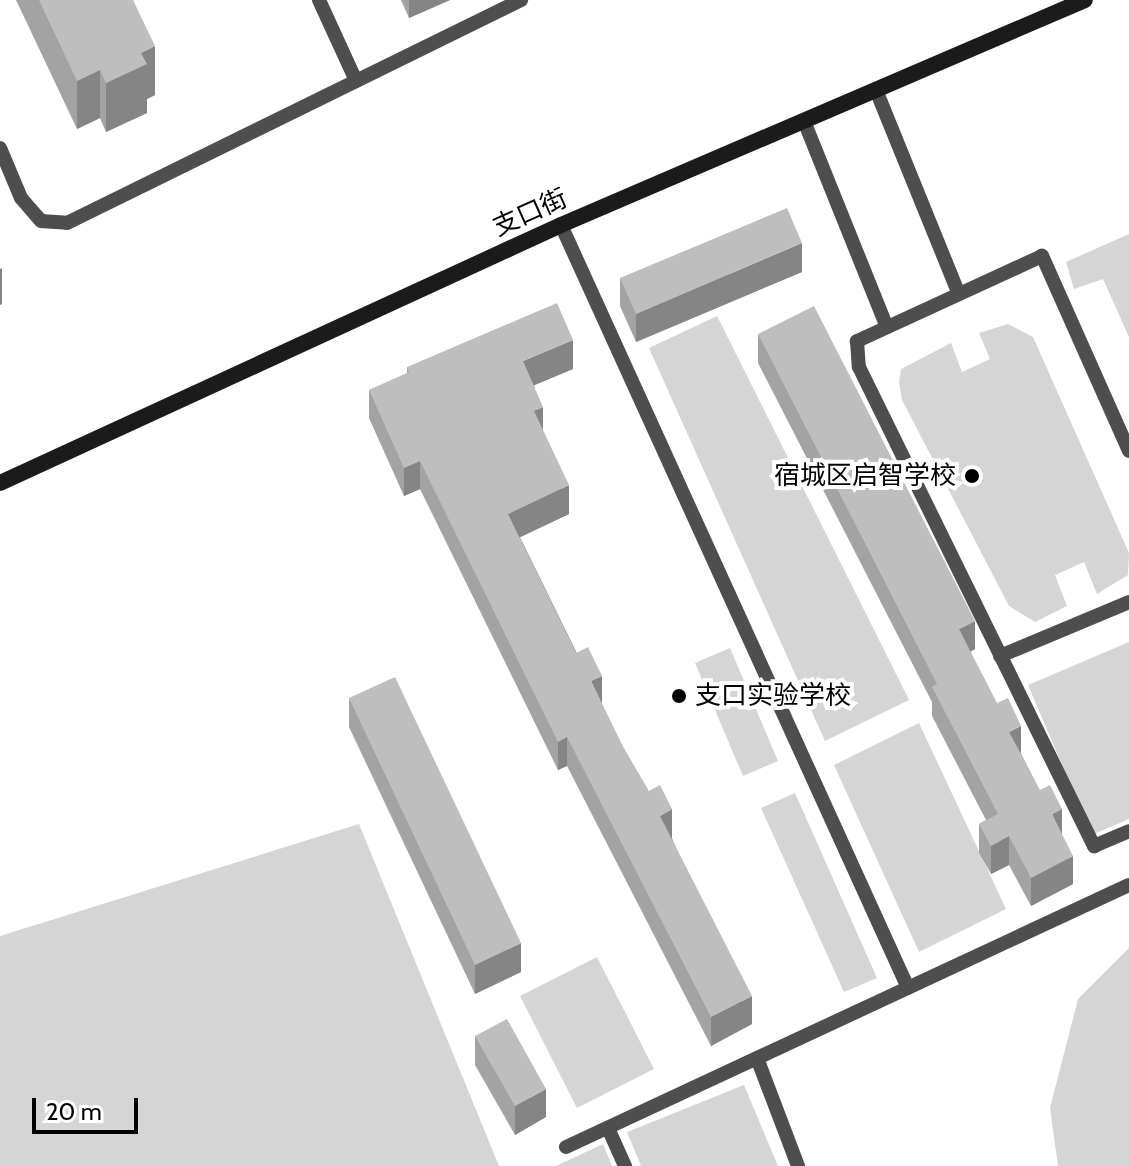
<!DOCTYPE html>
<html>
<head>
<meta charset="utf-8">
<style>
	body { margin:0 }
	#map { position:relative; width:1129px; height:1166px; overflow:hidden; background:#fff; font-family:Cabin,"Noto Sans SC",sans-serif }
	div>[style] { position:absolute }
	.green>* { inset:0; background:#d5d5d5 }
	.lane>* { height:14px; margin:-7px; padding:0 7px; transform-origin:7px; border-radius:7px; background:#4e4e4e }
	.secondary>* { height:16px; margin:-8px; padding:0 8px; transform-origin:8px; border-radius:8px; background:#1b1b1b }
	.wall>* { inset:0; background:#a3a3a3 }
	.shaded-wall>* { inset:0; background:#858585 }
	.building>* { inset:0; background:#bebebe }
	.dots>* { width:22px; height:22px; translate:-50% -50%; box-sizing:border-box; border:4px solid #fff; border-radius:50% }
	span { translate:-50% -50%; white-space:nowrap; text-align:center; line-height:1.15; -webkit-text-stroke:8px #fff; paint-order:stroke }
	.street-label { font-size:26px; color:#000 }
	.poi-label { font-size:26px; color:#000 }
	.right { translate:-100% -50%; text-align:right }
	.left { translate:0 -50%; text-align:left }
	.scale { position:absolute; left:32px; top:1098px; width:106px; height:36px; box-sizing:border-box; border:4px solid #000; border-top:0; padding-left:10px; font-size:24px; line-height:28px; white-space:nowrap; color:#000; -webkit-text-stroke:6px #fff; paint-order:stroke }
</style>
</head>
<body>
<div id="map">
	<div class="green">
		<div style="clip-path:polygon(1129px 234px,1129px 337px,1103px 279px,1074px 289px,1066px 262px)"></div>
		<div style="clip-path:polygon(717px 316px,909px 700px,825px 741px,649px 348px)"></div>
		<div style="clip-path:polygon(1008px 324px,1033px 337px,1129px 553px,1128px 575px,1097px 594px,1084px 562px,1055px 575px,1067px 606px,1035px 622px,1009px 606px,902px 400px,899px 382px,901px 369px,951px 343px,962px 372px,990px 359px,979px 333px)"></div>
		<div style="clip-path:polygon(1129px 642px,1129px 819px,1092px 835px,1028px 685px)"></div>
		<div style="clip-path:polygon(730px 648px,778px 761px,743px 776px,695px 663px)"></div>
		<div style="clip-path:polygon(919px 723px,1006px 909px,919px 952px,834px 765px)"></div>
		<div style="clip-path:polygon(795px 793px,877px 978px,844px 992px,761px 808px)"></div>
		<div style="clip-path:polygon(359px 824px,499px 1166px,0 1166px,0 936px)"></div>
		<div style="clip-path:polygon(1129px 948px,1129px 1166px,1058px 1166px,1050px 1108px,1078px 999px)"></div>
		<div style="clip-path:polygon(597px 957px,654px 1069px,577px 1108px,520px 996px)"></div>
		<div style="clip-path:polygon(744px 1085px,778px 1166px,641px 1166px,627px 1132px)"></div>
		<div style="clip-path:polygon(603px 1144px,612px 1166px,556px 1166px)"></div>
	</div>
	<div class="lane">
		<div style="left:319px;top:0;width:89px;rotate:65.4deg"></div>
		<div style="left:876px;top:90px;width:220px;rotate:67.9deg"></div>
		<div style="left:804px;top:121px;width:222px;rotate:68.1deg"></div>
		<div style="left:0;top:148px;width:54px;rotate:67.2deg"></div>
		<div style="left:21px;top:198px;width:30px;rotate:49deg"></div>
		<div style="left:41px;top:221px;width:26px;rotate:4deg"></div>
		<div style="left:67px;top:223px;width:506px;rotate:-26.16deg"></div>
		<div style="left:561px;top:225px;width:838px;rotate:65.54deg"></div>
		<div style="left:1129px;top:451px;width:214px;rotate:-114deg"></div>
		<div style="left:1042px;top:256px;width:204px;rotate:155.3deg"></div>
		<div style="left:857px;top:341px;width:26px;rotate:86deg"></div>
		<div style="left:859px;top:367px;width:534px;rotate:63.87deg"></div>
		<div style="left:1094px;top:846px;width:38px;rotate:-23deg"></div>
		<div style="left:1000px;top:656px;width:140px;rotate:-22.7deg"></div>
		<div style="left:757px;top:1058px;width:116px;rotate:69.2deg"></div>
		<div style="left:608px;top:1128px;width:42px;rotate:65.9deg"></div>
		<div style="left:566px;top:1147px;width:621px;rotate:-24.96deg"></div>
	</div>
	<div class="secondary">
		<div style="left:0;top:483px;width:617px;rotate:-24.7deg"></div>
		<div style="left:561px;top:225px;width:570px;rotate:-23.24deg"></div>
	</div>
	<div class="wall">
		<div style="clip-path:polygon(16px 0,133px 0,155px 95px,147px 99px,147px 113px,106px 132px,100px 118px,77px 129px)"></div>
		<div style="clip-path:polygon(401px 0,450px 0,409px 18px)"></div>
		<div style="clip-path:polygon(802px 272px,636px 342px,620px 306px,620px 278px)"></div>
		<div style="clip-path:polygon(758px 334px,975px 649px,970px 652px,1062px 835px,1073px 884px,1031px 906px,1009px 865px,991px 874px,979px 853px,979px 824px,986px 820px,932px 716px,932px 702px,758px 363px)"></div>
		<div style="clip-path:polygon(407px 367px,573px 369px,534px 385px,543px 431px,569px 514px,520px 537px,622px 745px,672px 838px,752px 1024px,711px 1046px,567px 766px,558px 770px,420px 489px,404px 496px,369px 418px,369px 390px,407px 374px)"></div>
		<div style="clip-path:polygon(349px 698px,521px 972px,475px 994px,349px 727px)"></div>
		<div style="clip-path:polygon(475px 1036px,546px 1117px,515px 1135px,475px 1065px)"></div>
	</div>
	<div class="shaded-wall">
		<div style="clip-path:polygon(409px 0,450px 0,409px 18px)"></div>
		<div style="clip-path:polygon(155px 46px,155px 95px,147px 99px,147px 113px,106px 132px,106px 83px,141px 53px)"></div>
		<div style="clip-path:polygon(100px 70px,100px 118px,77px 129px,77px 81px)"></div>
		<div style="clip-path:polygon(802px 243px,802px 272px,636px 342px,636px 314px)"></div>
		<div style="clip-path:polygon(2px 268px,2px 304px,0 305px,0 269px)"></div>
		<div style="clip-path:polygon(573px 340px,573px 369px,523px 390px,523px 361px)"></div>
		<div style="clip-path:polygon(543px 407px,543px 436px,534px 411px)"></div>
		<div style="clip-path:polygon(420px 461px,420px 489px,404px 496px,404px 468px)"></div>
		<div style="clip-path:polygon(569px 485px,569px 514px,508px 543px,508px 514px)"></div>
		<div style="clip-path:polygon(975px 621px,975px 649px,959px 658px,959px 629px)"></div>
		<div style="clip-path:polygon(602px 676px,602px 704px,591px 681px)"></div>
		<div style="clip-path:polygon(1021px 726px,1021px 754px,1009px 732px)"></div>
		<div style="clip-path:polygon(567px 737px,567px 766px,558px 770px,558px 742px)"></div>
		<div style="clip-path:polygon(672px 809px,672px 838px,660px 844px,660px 816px)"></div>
		<div style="clip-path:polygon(1062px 809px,1062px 837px,1052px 814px)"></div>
		<div style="clip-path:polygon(1009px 836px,1009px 865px,991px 874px,991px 846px)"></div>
		<div style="clip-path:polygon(1073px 856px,1073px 884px,1031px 906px,1031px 878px)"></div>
		<div style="clip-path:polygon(521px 943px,521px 972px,475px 994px,475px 965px)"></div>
		<div style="clip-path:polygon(752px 996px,752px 1024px,711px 1046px,711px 1017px)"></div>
		<div style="clip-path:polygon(546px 1089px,546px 1117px,515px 1135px,515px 1106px)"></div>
	</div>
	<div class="building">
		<div style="clip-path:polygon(39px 0,133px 0,155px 46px,141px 53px,147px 64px,106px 83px,100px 70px,77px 81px)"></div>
		<div style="clip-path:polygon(787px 208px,802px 243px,636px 314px,620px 278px)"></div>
		<div style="clip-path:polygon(557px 303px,573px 340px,523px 361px,543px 407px,534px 411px,569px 485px,508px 514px,576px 653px,588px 647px,602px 676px,591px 681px,622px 745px,649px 791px,660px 785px,672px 809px,660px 816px,752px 996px,711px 1017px,567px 737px,558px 742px,420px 461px,404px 468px,369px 390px,409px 372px,407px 367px)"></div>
		<div style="clip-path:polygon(814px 306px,975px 621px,959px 629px,997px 703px,1008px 698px,1021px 726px,1009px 732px,1040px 790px,1050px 785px,1062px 809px,1052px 814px,1073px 856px,1031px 878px,1009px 836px,991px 846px,979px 824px,998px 814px,932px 687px,937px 684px,758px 334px)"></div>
		<div style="clip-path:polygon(395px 677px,521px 943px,475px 965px,349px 698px)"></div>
		<div style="clip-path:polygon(507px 1019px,546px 1089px,515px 1106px,475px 1036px)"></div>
	</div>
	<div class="dots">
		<div style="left:972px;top:476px;background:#000"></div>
		<div style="left:679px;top:696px;background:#000"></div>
	</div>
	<div class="street-label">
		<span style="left:530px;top:213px;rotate:-24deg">支口街</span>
	</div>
	<div class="poi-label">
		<span class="right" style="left:956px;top:476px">宿城区启智学校</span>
		<span class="left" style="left:695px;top:696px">支口实验学校</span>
	</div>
	<div class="scale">20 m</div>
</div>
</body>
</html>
